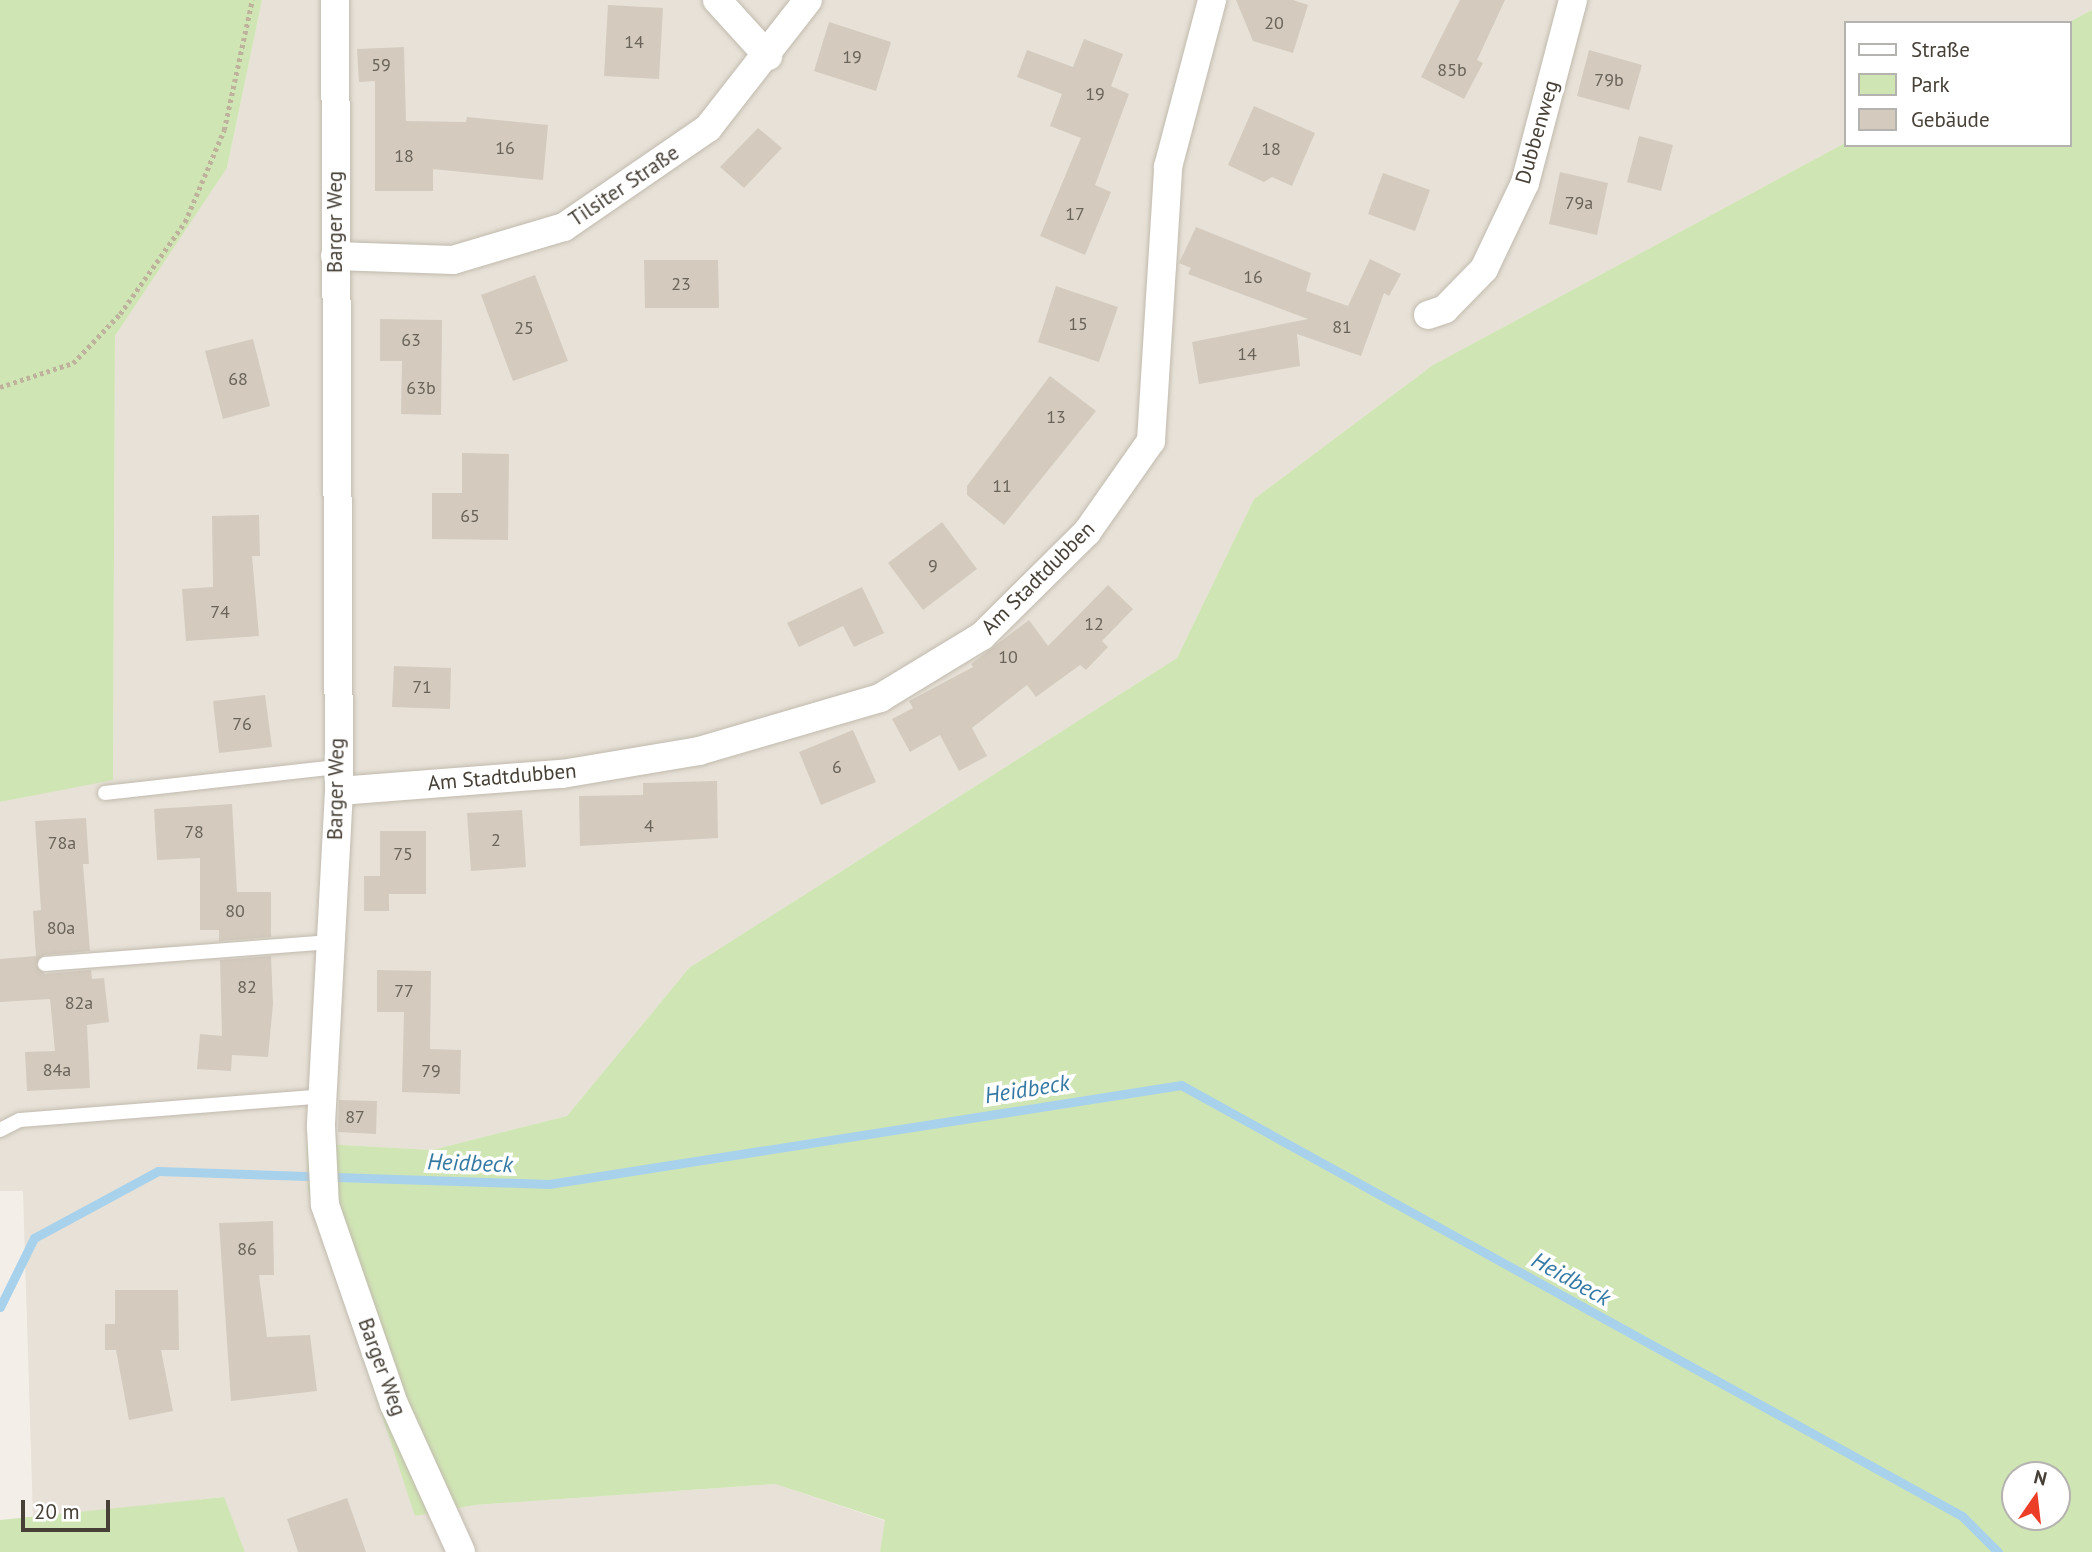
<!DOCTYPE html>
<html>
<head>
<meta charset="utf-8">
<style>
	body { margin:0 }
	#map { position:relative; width:2092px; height:1552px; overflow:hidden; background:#f3efe8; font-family:"PT Sans",sans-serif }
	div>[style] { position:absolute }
	.residential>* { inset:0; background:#e7e1d7 }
	.green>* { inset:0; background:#d0e5b4 }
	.stream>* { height:9px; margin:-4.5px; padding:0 4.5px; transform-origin:4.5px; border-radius:4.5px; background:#a8d2ec }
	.building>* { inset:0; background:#d4cbbe }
	.path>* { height:4.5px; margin-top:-2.25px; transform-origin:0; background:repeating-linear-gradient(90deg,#bfb29d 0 3.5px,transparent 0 7px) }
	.roads { filter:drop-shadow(0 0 2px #c1baae) drop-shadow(0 0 2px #c1baae) }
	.lane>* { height:14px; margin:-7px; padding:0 7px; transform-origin:7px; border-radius:7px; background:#fff }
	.street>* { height:28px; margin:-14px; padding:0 14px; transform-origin:14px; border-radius:14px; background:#fff }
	span { translate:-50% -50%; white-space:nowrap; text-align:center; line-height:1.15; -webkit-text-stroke:7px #fff; paint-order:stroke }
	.number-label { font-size:18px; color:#6a6359 }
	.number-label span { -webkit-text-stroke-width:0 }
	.street-label { font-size:21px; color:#464037 }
	.water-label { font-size:23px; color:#3579a3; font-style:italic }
	.legend { position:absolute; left:1844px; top:21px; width:228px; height:126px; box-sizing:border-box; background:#fff; border:2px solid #b5b3af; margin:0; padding:9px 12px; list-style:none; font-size:21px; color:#464037 }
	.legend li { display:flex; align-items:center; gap:14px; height:35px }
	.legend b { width:35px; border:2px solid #b5b3af }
	.north { position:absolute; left:2001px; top:1461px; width:70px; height:70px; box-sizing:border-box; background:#fff; border:2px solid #b5b3af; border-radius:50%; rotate:14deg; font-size:19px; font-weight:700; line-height:28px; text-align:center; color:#464037 }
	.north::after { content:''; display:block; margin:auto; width:24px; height:32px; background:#ec3d26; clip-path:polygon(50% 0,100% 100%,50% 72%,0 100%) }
	.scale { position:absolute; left:21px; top:1500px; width:89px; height:32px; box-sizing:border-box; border:4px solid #464037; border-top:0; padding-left:9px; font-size:21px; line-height:24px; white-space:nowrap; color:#464037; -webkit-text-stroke:5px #fff; paint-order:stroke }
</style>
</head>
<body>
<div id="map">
	<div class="residential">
		<div style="clip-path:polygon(262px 0,2092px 0,2092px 10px,2067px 23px,1845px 23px,1845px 143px,1433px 365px,1254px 499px,1177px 658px,689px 968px,567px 1116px,432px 1150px,307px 1143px,415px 1515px,475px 1505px,775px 1484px,886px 1521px,880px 1552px,245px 1552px,223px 1497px,33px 1518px,23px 1191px,0 1191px,0 802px,113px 779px,115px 336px,227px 168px)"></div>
	</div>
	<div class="green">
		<div style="clip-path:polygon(0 0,262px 0,227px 168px,115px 336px,113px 780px,0 802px)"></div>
		<div style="clip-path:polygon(evenodd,2092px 10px,2092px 1552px,880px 1552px,885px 1520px,775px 1484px,475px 1505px,415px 1516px,308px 1190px,307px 1143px,432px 1150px,567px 1116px,689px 968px,1177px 658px,1254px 499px,1433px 365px,1845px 143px,2069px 145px,2067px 23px,2092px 10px,2015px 1475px,2057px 1475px,2057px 1517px,2015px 1517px,2015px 1475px)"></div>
		<div style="clip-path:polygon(224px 1497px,245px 1552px,0 1552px,0 1520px)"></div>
	</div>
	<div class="stream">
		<div style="left:0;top:1307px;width:77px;rotate:-63.8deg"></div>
		<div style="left:34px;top:1238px;width:141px;rotate:-28.4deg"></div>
		<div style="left:158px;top:1171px;width:391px;rotate:1.9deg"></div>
		<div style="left:549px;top:1184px;width:640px;rotate:-8.9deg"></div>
		<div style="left:1181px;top:1085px;width:892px;rotate:28.89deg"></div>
		<div style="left:1962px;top:1516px;width:51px;rotate:45deg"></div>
	</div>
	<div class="building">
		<div style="clip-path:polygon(1236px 0,1293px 0,1308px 5px,1293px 53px,1253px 41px)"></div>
		<div style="clip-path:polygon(1460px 0,1505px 0,1477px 60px,1483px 63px,1464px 99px,1421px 77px)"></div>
		<div style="clip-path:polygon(608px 5px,663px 8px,659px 79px,604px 76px)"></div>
		<div style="clip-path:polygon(829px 22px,891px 42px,876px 91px,814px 71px)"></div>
		<div style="clip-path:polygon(1084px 39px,1123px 54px,1111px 86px,1129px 94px,1095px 185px,1111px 192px,1085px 255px,1040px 236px,1081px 138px,1050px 126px,1062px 94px,1017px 77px,1027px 50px,1073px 67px)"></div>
		<div style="clip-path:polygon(404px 47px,406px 121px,466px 122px,467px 117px,548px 125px,543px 180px,433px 169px,433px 191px,375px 191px,375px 81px,359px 82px,357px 49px)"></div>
		<div style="clip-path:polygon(1589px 50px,1642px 65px,1629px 110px,1577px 96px)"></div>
		<div style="clip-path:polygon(1254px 106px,1315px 133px,1292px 186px,1272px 177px,1264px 182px,1228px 165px)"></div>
		<div style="clip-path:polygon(758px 128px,782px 148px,744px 188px,720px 167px)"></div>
		<div style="clip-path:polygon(1639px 136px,1673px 145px,1661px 191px,1627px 182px)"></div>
		<div style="clip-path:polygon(1560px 172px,1608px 183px,1597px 235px,1549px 224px)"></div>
		<div style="clip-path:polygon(1383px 173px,1430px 190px,1415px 231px,1368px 214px)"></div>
		<div style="clip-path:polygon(1196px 227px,1311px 273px,1306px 291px,1348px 306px,1370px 259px,1401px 274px,1389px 296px,1384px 293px,1361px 356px,1297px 334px,1300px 366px,1199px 384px,1192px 342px,1308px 319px,1188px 274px,1191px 268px,1179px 263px)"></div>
		<div style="clip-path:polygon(644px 260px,718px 260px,719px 308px,645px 308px)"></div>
		<div style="clip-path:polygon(535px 275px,568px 361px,513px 381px,481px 295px)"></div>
		<div style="clip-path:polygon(1056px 286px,1118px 307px,1099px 362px,1038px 342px)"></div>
		<div style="clip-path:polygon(380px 319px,442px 320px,441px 415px,401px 414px,402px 361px,380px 361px)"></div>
		<div style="clip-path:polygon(253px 339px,270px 406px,223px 419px,205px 351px)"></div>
		<div style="clip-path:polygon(1050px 376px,1096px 411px,1004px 525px,967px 495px,967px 486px)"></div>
		<div style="clip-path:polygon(462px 453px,509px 454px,508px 540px,432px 539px,432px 493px,462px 493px)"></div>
		<div style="clip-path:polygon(259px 515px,260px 556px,252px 556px,259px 636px,186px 641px,182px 589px,213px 587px,212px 516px)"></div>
		<div style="clip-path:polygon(942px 522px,977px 569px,923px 610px,888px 563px)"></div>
		<div style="clip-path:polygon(1108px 585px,1133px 609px,1102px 641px,1108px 647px,1086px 670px,1080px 665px,1036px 697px,1027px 685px,972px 728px,987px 756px,959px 771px,940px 735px,910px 752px,892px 719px,913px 708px,909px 701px,973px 667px,971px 664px,1029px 620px,1048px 646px)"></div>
		<div style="clip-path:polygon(862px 587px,884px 633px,854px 647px,843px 626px,799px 647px,787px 623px)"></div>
		<div style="clip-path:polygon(394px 666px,451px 668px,450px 709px,392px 707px)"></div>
		<div style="clip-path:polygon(265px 695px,272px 747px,219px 753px,213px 701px)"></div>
		<div style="clip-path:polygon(853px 730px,876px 782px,821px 805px,799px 752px)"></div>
		<div style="clip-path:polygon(717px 781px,718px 838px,580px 846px,579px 796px,643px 795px,643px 783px)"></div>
		<div style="clip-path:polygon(232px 804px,237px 892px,271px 892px,271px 937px,219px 941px,219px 930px,200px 930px,200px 858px,157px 860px,154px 809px)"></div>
		<div style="clip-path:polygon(522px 810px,526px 867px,471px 871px,467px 813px)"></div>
		<div style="clip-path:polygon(86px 818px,89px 864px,83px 864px,90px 951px,44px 955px,36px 965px,45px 974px,91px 970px,92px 979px,104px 978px,109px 1022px,87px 1025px,90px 1088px,27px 1091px,25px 1052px,55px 1051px,50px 999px,0 1002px,0 959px,36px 956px,33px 911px,41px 910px,35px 821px)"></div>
		<div style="clip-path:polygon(380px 831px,426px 831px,426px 894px,389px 894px,389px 911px,364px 911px,364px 876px,380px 876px)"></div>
		<div style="clip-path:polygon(271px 956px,273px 1004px,268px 1057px,232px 1055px,231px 1071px,197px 1069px,200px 1034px,222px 1036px,220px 960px)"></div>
		<div style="clip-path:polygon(377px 970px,431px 971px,430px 1049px,461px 1050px,460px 1094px,402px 1092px,404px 1012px,377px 1012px)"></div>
		<div style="clip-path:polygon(339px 1100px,377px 1101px,376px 1134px,338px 1132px)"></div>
		<div style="clip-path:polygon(273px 1221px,274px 1275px,259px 1275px,267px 1337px,310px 1335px,317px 1391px,231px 1401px,219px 1223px)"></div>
		<div style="clip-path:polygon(115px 1290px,178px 1290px,179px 1350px,161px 1350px,173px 1411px,129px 1420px,116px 1350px,105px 1350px,105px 1324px,115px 1324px)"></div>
		<div style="clip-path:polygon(347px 1498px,366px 1552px,298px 1552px,287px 1519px)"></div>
	</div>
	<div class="path">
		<div style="left:0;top:387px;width:77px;rotate:-18.2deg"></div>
		<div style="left:73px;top:363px;width:68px;rotate:-46.2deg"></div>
		<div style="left:120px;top:314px;width:113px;rotate:-54.8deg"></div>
		<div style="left:185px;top:222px;width:100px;rotate:-67deg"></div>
		<div style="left:224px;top:130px;width:133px;rotate:-77.8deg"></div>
	</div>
	<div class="roads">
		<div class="lane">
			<div style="left:105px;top:793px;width:233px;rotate:-6.4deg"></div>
			<div style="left:45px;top:964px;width:286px;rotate:-4.4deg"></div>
			<div style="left:0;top:1130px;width:22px;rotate:-27deg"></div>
			<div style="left:20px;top:1120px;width:304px;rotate:-4.5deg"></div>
		</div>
		<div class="street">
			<div style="left:335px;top:0;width:791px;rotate:89.71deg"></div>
			<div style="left:339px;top:791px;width:336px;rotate:93.1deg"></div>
			<div style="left:321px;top:1127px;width:78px;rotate:87.1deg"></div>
			<div style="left:325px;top:1205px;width:211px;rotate:70.9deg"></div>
			<div style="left:394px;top:1404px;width:162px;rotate:65.6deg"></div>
			<div style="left:717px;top:0;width:76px;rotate:47.7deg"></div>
			<div style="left:335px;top:256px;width:118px;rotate:1.9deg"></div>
			<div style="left:453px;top:260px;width:116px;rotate:-16.6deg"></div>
			<div style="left:564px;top:227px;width:175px;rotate:-34.5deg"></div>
			<div style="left:708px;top:128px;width:162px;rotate:-52deg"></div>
			<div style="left:1428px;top:315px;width:18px;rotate:-19deg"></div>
			<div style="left:1445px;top:309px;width:56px;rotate:-45.7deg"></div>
			<div style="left:1484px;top:269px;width:95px;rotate:-64.5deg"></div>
			<div style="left:1525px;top:183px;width:189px;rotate:-75.3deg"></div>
			<div style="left:339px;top:791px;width:224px;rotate:-4.4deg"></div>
			<div style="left:562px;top:774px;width:139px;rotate:-9.5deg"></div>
			<div style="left:699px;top:751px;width:189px;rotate:-16.3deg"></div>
			<div style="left:880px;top:698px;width:119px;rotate:-31.3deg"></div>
			<div style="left:982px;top:636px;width:148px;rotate:-44.7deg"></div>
			<div style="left:1087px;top:532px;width:111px;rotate:-54.9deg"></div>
			<div style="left:1151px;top:441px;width:275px;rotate:-86.4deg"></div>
			<div style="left:1168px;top:167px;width:173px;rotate:-75.2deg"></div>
		</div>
	</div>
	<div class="number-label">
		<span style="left:1274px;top:23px">20</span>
		<span style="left:634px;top:42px">14</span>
		<span style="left:852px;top:57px">19</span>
		<span style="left:381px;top:65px">59</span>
		<span style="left:1452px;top:70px">85b</span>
		<span style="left:1609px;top:80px">79b</span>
		<span style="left:1095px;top:94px">19</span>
		<span style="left:505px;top:148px">16</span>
		<span style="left:1271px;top:149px">18</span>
		<span style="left:404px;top:156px">18</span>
		<span style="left:1579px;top:203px">79a</span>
		<span style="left:1075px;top:214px">17</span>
		<span style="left:1253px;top:277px">16</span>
		<span style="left:681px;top:284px">23</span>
		<span style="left:1078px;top:324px">15</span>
		<span style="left:1342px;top:327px">81</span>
		<span style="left:524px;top:328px">25</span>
		<span style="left:411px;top:340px">63</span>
		<span style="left:1247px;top:354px">14</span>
		<span style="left:238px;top:379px">68</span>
		<span style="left:421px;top:388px">63b</span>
		<span style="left:1056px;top:417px">13</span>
		<span style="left:1002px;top:486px">11</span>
		<span style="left:470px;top:516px">65</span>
		<span style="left:933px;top:566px">9</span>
		<span style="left:220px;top:612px">74</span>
		<span style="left:1094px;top:624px">12</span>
		<span style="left:1008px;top:657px">10</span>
		<span style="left:422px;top:687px">71</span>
		<span style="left:242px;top:724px">76</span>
		<span style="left:837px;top:767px">6</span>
		<span style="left:649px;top:826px">4</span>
		<span style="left:194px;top:832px">78</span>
		<span style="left:496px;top:840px">2</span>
		<span style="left:62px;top:843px">78a</span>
		<span style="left:403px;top:854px">75</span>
		<span style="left:235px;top:911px">80</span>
		<span style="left:61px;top:928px">80a</span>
		<span style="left:247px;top:987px">82</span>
		<span style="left:404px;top:991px">77</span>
		<span style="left:79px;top:1003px">82a</span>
		<span style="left:57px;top:1070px">84a</span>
		<span style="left:431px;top:1071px">79</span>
		<span style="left:355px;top:1117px">87</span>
		<span style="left:247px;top:1249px">86</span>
	</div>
	<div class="street-label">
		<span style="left:1537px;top:132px;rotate:-74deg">Dubbenweg</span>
		<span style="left:624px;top:186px;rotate:-34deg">Tilsiter Straße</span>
		<span style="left:335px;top:222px;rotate:-90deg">Barger Weg</span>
		<span style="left:1038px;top:578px;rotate:-45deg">Am Stadtdubben</span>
		<span style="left:502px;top:777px;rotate:-5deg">Am Stadtdubben</span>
		<span style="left:336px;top:789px;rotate:-89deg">Barger Weg</span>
		<span style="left:382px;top:1367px;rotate:70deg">Barger Weg</span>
	</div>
	<div class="water-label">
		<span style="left:1027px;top:1089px;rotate:-9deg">Heidbeck</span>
		<span style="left:470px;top:1163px;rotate:2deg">Heidbeck</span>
		<span style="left:1571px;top:1279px;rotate:29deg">Heidbeck</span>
	</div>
	<ul class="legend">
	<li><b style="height:9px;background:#fff"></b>Straße</li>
	<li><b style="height:19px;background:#d0e5b4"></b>Park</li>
	<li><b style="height:19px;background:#d4cbbe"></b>Gebäude</li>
	</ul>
	<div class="north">N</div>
	<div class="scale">20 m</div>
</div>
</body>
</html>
